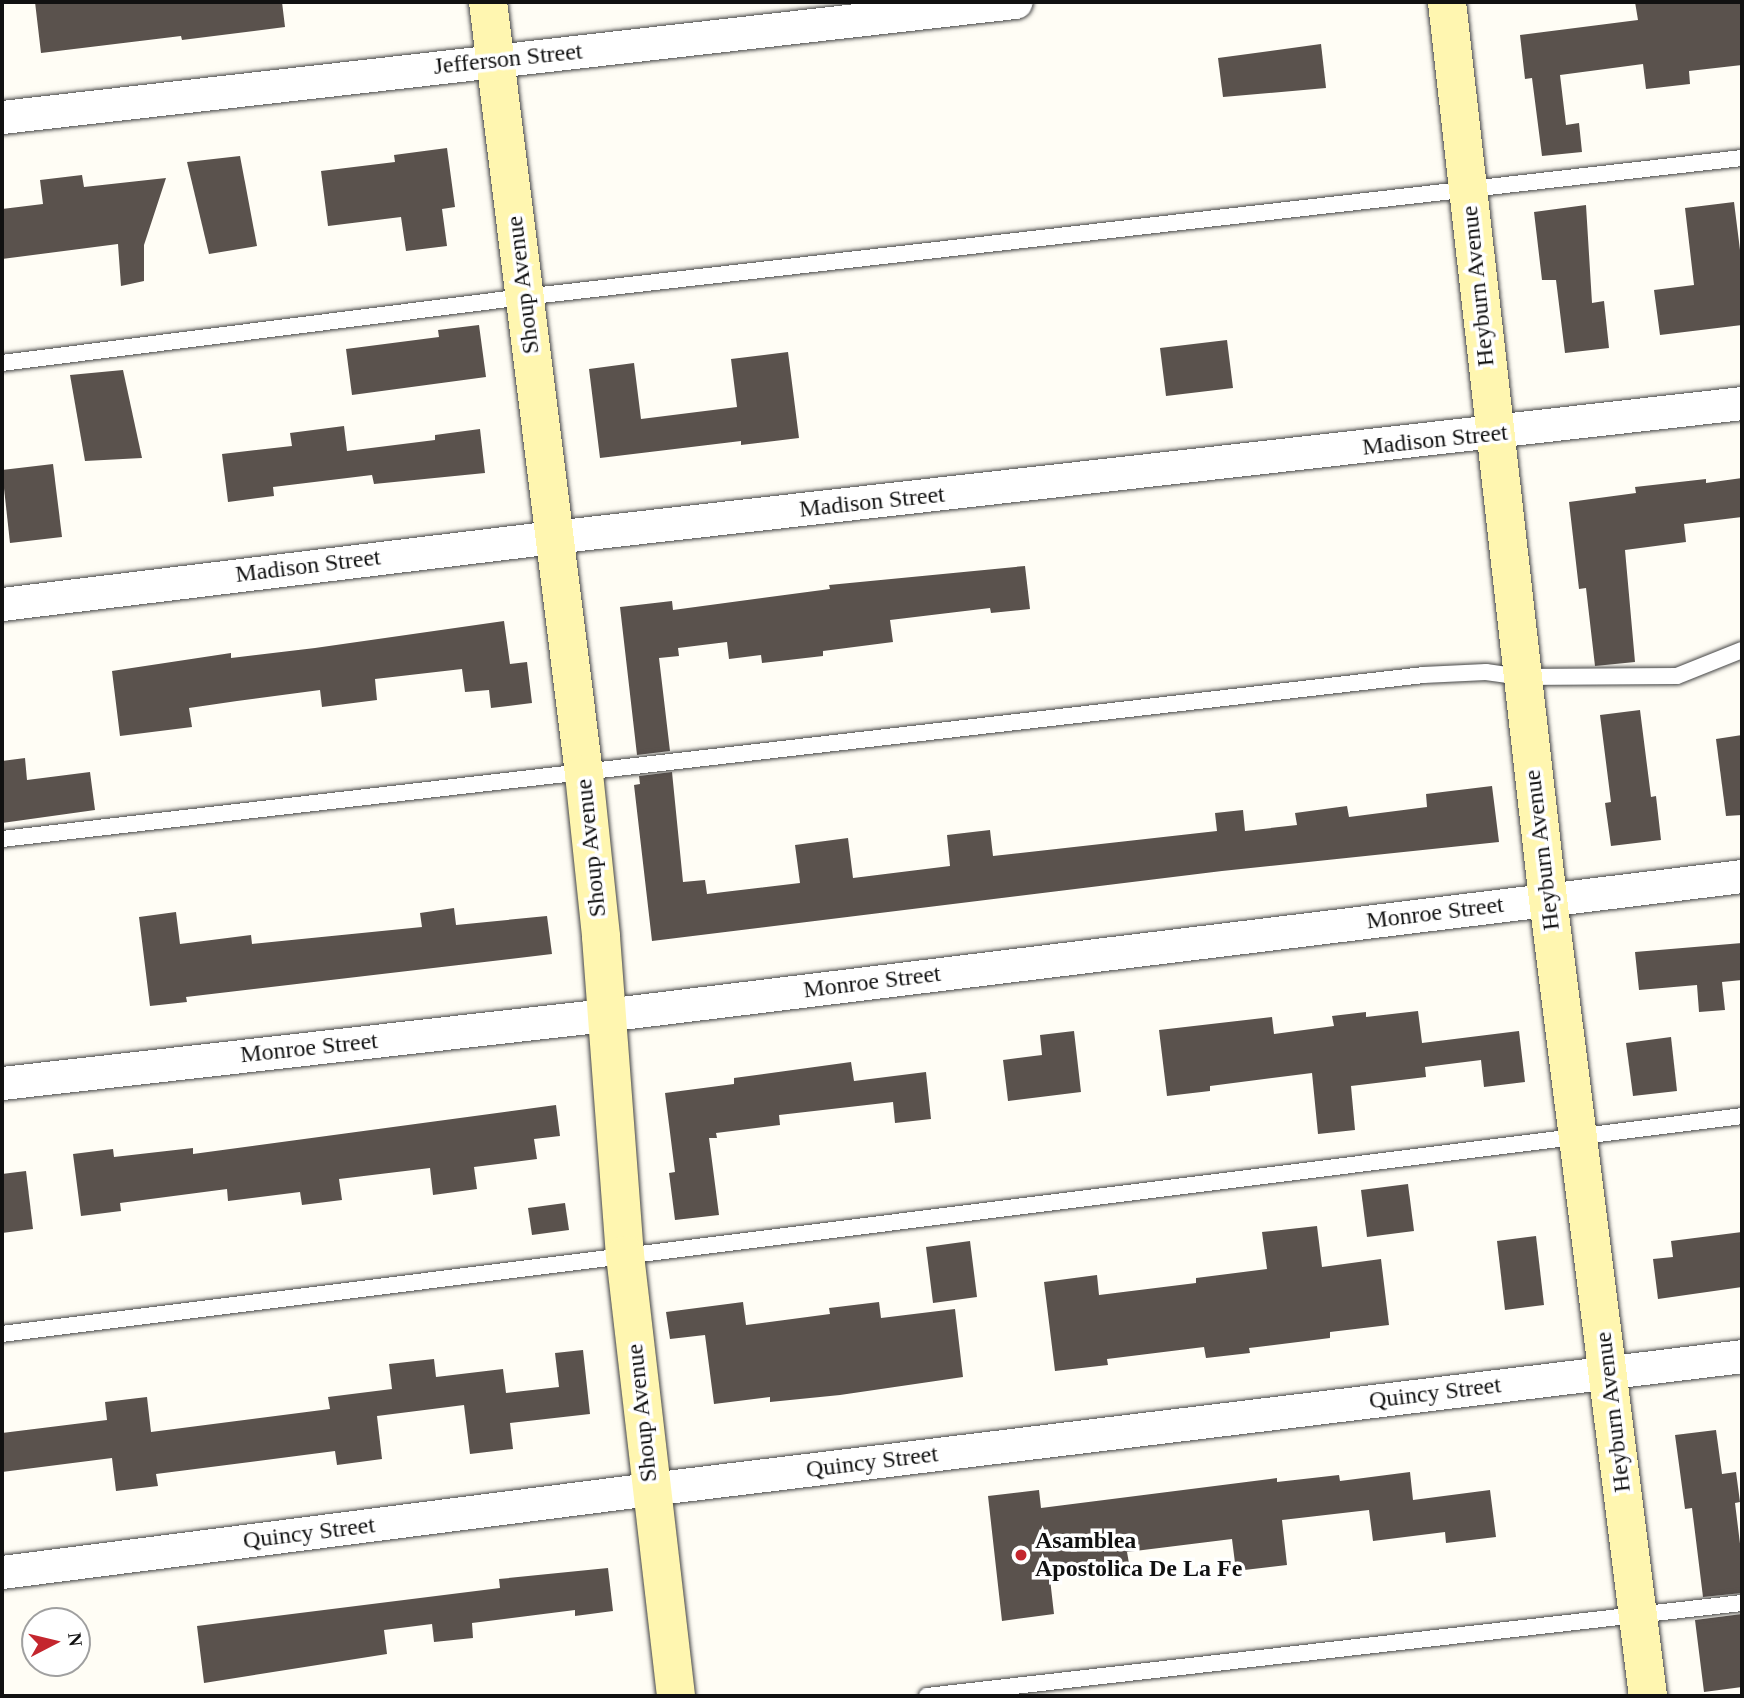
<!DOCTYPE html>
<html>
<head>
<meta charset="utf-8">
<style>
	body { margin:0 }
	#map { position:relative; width:1744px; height:1698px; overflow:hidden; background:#fffdf5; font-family:Georgia,serif }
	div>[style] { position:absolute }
	.building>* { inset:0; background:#5a524d }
	.roads { filter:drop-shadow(0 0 2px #444) drop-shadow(0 0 2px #444) }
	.lane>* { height:16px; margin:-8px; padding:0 8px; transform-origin:8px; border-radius:8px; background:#fff }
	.street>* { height:33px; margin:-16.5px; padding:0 16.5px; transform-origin:16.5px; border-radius:16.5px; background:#fff }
	.secondary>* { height:38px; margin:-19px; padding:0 19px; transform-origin:19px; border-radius:19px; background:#fff6b0 }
	.dots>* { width:19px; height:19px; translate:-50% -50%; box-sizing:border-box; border:4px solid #fff; border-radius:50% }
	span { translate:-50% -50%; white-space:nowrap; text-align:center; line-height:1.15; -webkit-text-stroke:7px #fff; paint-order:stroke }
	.street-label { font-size:24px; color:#111 }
	.poi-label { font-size:24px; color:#111; font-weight:700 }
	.left { translate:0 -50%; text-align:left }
	.frame { position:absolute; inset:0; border:4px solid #111; pointer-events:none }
	.north { position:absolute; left:21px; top:1607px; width:70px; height:70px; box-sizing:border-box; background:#fff; border:2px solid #a0a0a0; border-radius:50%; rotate:83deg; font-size:19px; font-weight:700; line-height:28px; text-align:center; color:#111 }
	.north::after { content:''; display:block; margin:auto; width:24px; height:32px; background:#c4262e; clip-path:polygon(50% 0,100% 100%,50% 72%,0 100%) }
</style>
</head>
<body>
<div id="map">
	<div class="building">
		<div style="clip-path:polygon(35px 2px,282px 2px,285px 27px,182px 40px,181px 36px,41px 53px)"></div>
		<div style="clip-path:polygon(1635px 2px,1742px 2px,1742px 65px,1689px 71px,1690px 84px,1646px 89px,1643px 64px,1560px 75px,1566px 125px,1579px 123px,1582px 152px,1542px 156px,1532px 78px,1525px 79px,1520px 35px,1638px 20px)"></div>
		<div style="clip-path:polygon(1321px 44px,1326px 88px,1223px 97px,1218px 58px)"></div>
		<div style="clip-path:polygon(447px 148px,455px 207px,442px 209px,447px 246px,406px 251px,401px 217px,328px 226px,321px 171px,395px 162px,394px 155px)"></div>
		<div style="clip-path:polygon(240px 156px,257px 246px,209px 254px,187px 162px)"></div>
		<div style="clip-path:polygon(82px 175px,84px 187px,166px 178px,144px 245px,144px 281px,121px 286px,118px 244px,2px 259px,2px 209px,43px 204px,40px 180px)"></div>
		<div style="clip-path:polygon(1734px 202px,1742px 266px,1742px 325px,1660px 335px,1654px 290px,1694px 285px,1685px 208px)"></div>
		<div style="clip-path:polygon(1586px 205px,1592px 303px,1604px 301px,1609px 348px,1565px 353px,1556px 280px,1542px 280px,1534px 212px)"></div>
		<div style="clip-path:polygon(479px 325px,486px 377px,352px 395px,346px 349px,439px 337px,438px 330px)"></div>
		<div style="clip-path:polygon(1227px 340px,1233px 388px,1166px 396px,1160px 348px)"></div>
		<div style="clip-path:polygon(788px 352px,799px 438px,741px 445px,741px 441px,600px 458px,589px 369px,634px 363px,641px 419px,737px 407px,731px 359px)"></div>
		<div style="clip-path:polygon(123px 370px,142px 458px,85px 461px,70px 375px)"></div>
		<div style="clip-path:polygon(344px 426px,347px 451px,435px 440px,435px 435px,480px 429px,485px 473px,374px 484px,372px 475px,273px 487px,274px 496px,228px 502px,222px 454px,292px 446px,290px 433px)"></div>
		<div style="clip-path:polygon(53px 464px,62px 537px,10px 543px,2px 470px)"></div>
		<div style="clip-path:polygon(1742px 478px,1742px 517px,1684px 524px,1686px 542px,1625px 550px,1635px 662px,1595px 666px,1586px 588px,1579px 589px,1569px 502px,1636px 493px,1635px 487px,1706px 479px,1706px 483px)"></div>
		<div style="clip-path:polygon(1025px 566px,1030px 609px,991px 613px,990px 608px,890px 620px,893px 642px,823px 651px,823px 656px,762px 663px,761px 655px,729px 659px,727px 642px,678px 648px,679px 656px,659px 658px,670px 751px,637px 755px,620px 607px,672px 601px,673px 610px,830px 589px,829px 585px)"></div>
		<div style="clip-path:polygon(504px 621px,510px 664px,527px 662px,532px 703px,491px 708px,489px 690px,465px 692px,462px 669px,375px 679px,377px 700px,322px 707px,320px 690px,237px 701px,189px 708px,192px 727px,120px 736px,112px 671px,231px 653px,231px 658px,315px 648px)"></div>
		<div style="clip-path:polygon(1640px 710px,1651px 797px,1656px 796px,1661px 840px,1611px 846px,1605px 803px,1611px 802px,1600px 715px)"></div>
		<div style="clip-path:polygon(1742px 735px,1742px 815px,1726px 816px,1716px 739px)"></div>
		<div style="clip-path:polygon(25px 758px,27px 780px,90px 772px,95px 810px,2px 823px,2px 761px)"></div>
		<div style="clip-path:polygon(672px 772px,683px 882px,705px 880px,707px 894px,800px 883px,795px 845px,848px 838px,853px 878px,950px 866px,947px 835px,990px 830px,993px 856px,1217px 831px,1215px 813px,1243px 810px,1245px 831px,1297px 825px,1295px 813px,1347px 806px,1349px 817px,1427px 807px,1426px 794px,1492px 786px,1499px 842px,1222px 871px,652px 941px,634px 785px,640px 784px,639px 776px)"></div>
		<div style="clip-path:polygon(454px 908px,456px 925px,547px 916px,552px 954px,186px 997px,187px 1002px,150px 1006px,139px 917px,176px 912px,180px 944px,251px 935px,252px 944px,422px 927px,420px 913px)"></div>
		<div style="clip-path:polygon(1742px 943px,1742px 980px,1722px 982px,1725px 1010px,1699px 1012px,1697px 985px,1639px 990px,1635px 952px)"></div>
		<div style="clip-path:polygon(1418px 1011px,1422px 1043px,1519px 1031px,1525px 1082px,1484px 1087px,1481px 1060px,1425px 1067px,1426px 1077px,1351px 1086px,1355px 1130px,1318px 1134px,1312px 1073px,1210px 1086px,1210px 1091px,1167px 1096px,1159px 1030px,1272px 1017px,1274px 1034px,1334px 1026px,1332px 1016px,1366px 1012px,1366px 1017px)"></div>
		<div style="clip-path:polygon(1074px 1031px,1081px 1092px,1008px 1101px,1003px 1060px,1042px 1055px,1040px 1035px)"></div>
		<div style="clip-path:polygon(1671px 1037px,1677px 1091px,1633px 1096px,1626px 1043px)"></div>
		<div style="clip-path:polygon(851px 1062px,854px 1081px,926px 1072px,931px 1119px,895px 1123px,893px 1102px,779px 1115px,780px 1125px,716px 1133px,717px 1138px,709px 1138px,719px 1215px,675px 1220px,669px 1173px,675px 1172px,665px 1093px,734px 1084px,734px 1078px)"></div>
		<div style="clip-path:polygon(556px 1105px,560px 1136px,534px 1139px,537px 1159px,474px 1167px,477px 1189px,433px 1195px,430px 1168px,339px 1179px,342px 1200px,302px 1205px,300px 1192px,228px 1201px,227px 1189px,120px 1203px,121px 1211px,81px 1216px,73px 1154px,113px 1149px,114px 1157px,193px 1148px,193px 1154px)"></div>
		<div style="clip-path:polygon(26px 1171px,33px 1229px,2px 1233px,2px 1174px)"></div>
		<div style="clip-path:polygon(1408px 1184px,1414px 1231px,1367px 1237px,1361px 1190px)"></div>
		<div style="clip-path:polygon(565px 1203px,569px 1230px,532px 1235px,528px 1208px)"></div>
		<div style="clip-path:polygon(1317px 1226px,1322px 1267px,1381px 1259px,1389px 1325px,1330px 1332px,1330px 1338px,1249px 1348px,1250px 1353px,1206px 1358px,1204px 1347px,1107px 1359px,1108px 1365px,1055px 1371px,1044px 1282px,1097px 1275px,1099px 1295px,1196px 1283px,1196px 1278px,1267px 1269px,1262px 1232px)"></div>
		<div style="clip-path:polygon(1742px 1232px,1742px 1287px,1658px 1299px,1653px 1259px,1673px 1257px,1671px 1241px)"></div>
		<div style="clip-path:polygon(1536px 1236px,1544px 1305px,1505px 1310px,1497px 1241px)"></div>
		<div style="clip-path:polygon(970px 1241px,977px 1297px,933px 1303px,926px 1247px)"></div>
		<div style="clip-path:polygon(743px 1302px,746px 1325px,830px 1314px,829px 1308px,879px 1302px,881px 1318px,955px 1309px,963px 1377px,840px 1395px,770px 1402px,770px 1397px,714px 1404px,705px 1335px,670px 1339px,666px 1312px)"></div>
		<div style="clip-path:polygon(583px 1350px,590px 1414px,510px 1423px,513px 1449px,470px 1454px,464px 1405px,377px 1416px,382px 1459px,337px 1465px,335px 1451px,156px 1474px,158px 1486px,116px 1491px,112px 1458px,2px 1472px,2px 1433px,107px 1420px,105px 1402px,147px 1397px,151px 1432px,330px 1409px,328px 1397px,392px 1389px,389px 1364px,434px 1359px,436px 1377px,503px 1369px,506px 1393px,559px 1387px,555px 1353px)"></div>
		<div style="clip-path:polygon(1716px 1430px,1722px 1474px,1736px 1472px,1740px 1502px,1735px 1503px,1742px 1560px,1742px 1593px,1703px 1597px,1692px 1508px,1685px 1509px,1675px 1435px)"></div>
		<div style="clip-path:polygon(1410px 1472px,1413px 1500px,1490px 1490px,1496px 1537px,1446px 1543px,1445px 1532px,1373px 1541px,1369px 1510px,1282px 1520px,1287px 1565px,1236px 1571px,1232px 1539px,1127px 1552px,1130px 1569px,1050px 1579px,1054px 1614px,1002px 1621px,988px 1496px,1039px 1490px,1041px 1508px,1277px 1478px,1277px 1482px,1339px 1475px,1340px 1481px)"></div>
		<div style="clip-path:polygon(608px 1568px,613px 1611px,575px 1616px,575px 1610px,472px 1623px,473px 1638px,434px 1642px,432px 1624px,384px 1630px,387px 1654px,204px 1683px,197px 1626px,500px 1588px,499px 1579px)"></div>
		<div style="clip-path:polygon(1742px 1614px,1742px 1687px,1704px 1692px,1695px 1620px)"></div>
	</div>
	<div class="roads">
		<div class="lane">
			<div style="left:2px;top:363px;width:526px;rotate:-7.21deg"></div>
			<div style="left:524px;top:297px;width:1226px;rotate:-6.51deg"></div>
			<div style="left:2px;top:839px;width:1430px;rotate:-6.58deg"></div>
			<div style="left:1423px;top:675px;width:63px;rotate:-2.7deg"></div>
			<div style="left:1486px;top:672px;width:35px;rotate:8deg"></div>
			<div style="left:1521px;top:677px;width:156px;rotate:-0.4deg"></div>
			<div style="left:1677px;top:676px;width:70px;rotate:-21.8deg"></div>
			<div style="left:2px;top:1334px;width:1754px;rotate:-7.14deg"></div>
			<div style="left:927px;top:1696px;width:820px;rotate:-6.51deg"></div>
		</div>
		<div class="street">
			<div style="left:2px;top:117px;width:1020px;rotate:-6.48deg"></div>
			<div style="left:2px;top:604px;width:555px;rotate:-6.93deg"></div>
			<div style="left:553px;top:537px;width:1197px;rotate:-6.43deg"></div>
			<div style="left:2px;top:1083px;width:607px;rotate:-6.43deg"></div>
			<div style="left:605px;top:1015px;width:1145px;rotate:-6.97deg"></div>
			<div style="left:2px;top:1572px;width:653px;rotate:-7.3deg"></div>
			<div style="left:650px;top:1489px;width:1100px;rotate:-6.94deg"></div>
		</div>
		<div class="secondary">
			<div style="left:488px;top:2px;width:778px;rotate:82.91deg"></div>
			<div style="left:584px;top:774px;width:164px;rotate:84deg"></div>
			<div style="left:601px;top:937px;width:319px;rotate:85.7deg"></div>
			<div style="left:625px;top:1255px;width:444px;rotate:83.4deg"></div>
			<div style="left:1447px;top:2px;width:903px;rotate:83.58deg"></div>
			<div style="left:1548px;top:899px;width:803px;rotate:82.85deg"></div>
		</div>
	</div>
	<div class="dots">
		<div style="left:1021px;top:1555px;background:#c4262e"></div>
	</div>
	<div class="street-label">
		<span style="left:508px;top:59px;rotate:-6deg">Jefferson Street</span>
		<span style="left:523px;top:285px;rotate:-97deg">Shoup Avenue</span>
		<span style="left:1478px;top:286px;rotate:-96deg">Heyburn Avenue</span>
		<span style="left:1435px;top:440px;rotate:-6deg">Madison Street</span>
		<span style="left:872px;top:502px;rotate:-6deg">Madison Street</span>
		<span style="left:308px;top:566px;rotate:-7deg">Madison Street</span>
		<span style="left:591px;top:848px;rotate:-96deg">Shoup Avenue</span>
		<span style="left:1542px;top:850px;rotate:-97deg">Heyburn Avenue</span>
		<span style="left:1435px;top:913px;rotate:-7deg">Monroe Street</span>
		<span style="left:872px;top:982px;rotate:-7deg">Monroe Street</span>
		<span style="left:309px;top:1048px;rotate:-6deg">Monroe Street</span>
		<span style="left:1435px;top:1393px;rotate:-7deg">Quincy Street</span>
		<span style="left:1613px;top:1412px;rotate:-97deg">Heyburn Avenue</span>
		<span style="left:642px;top:1413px;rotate:-96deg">Shoup Avenue</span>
		<span style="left:872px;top:1462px;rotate:-7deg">Quincy Street</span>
		<span style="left:309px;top:1533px;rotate:-7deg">Quincy Street</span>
	</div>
	<div class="poi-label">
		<span class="left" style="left:1035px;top:1555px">Asamblea<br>Apostolica De La Fe</span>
	</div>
	<div class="frame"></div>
	<div class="north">N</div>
</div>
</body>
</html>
